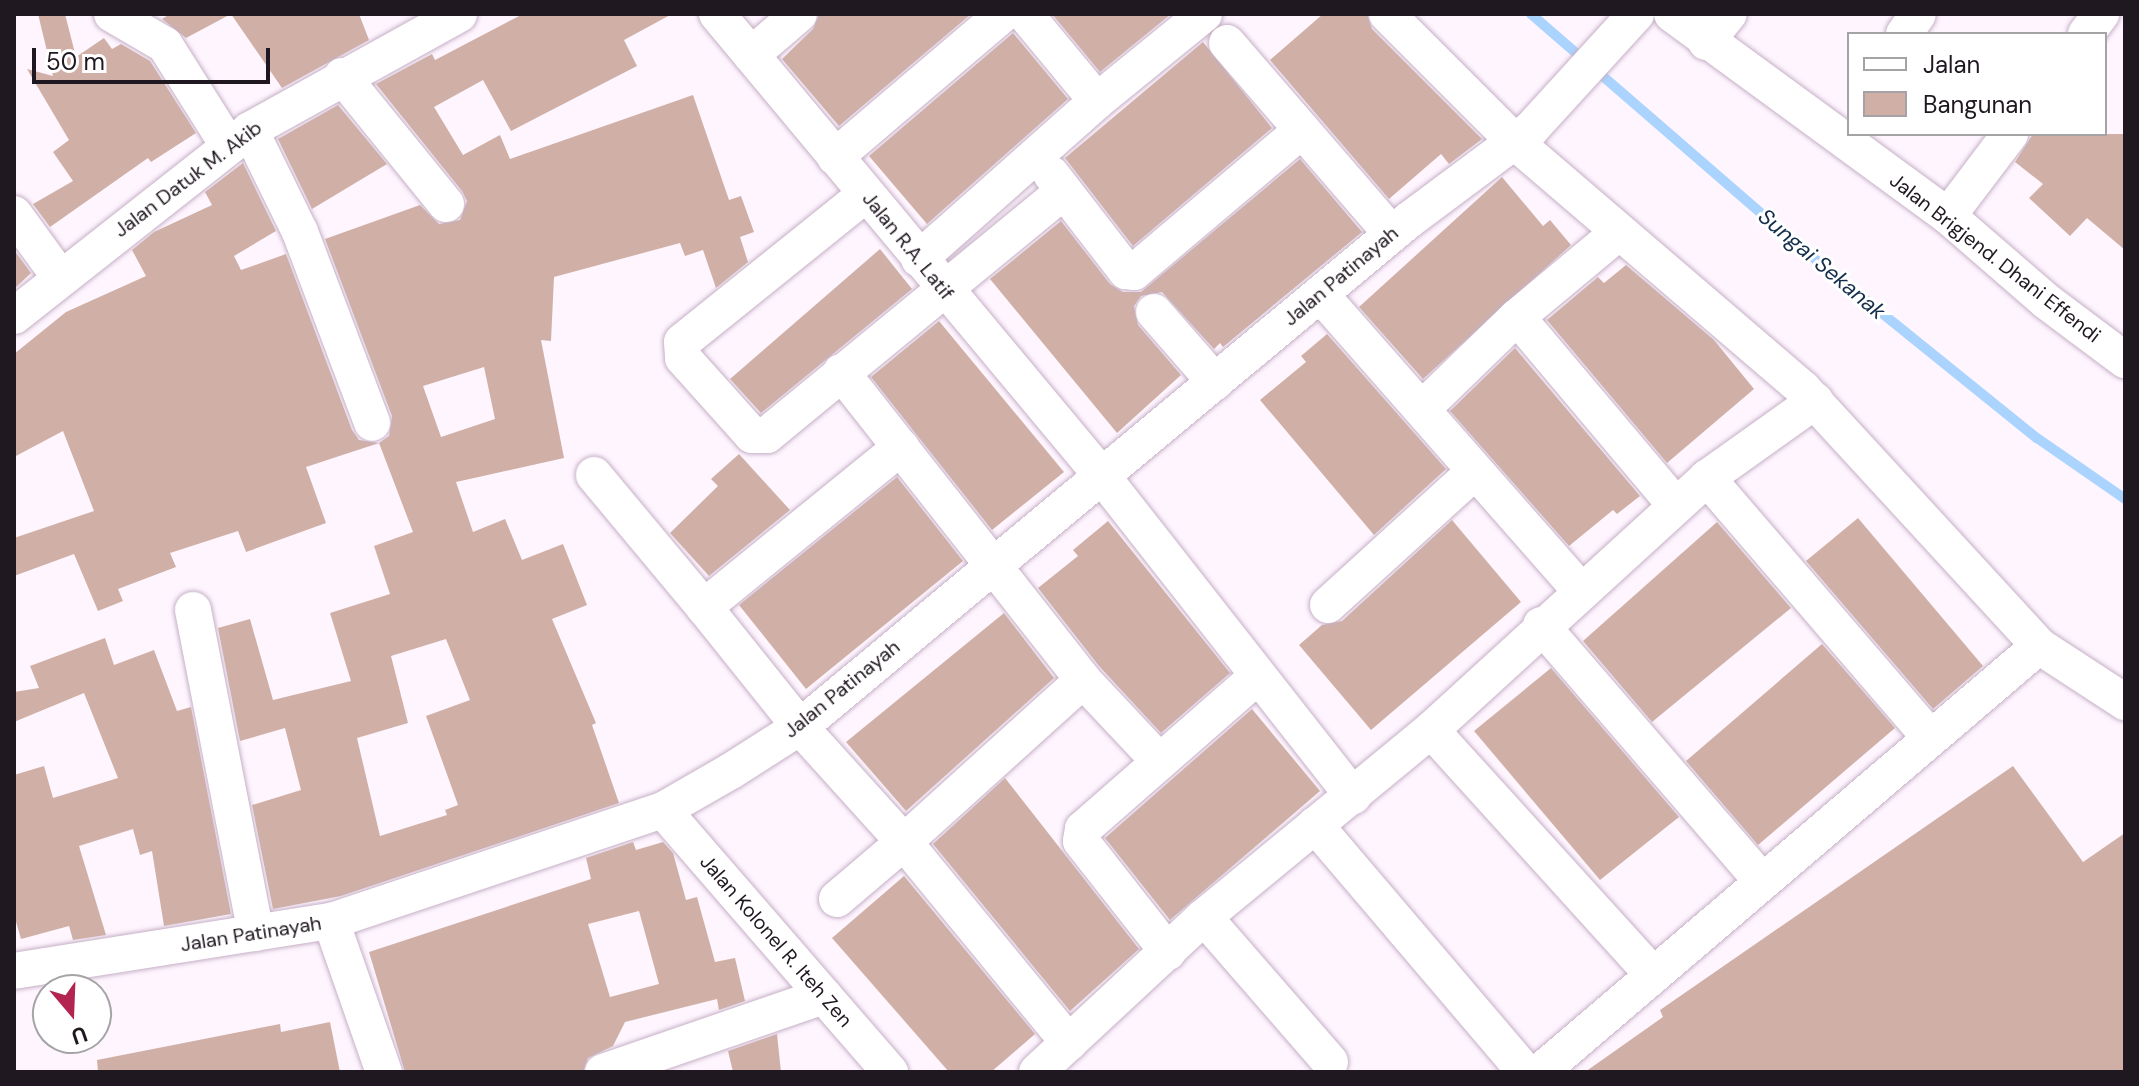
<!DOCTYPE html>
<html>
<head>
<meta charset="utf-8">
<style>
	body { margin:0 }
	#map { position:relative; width:2139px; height:1086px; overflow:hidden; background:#fef5fe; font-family:"DM Sans",sans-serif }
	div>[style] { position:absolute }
	.stream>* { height:10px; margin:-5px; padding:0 5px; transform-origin:5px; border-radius:5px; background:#aad3fe }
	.building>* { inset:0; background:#d0b0a6 }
	.roads { filter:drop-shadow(0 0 2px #c6b0c6) drop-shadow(0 0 2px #c6b0c6) }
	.minor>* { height:36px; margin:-18px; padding:0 18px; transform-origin:18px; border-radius:18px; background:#fff }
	span { translate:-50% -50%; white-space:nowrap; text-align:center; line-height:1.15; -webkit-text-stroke:6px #fff; paint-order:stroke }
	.street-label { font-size:20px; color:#201820 }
	.water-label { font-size:22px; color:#122e4b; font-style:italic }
	.frame { position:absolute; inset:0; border:16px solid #201820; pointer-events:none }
	.legend { position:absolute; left:1847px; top:32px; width:260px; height:104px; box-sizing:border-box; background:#fff; border:2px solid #a6a3a6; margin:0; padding:10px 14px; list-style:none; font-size:24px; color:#201820 }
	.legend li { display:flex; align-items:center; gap:16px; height:40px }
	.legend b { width:40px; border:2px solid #a6a3a6 }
	.north { position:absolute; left:32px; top:974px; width:80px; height:80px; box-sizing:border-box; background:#fff; border:2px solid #a6a3a6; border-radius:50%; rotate:161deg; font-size:22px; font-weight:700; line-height:32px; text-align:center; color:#201820 }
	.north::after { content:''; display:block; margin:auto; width:28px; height:36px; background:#b42451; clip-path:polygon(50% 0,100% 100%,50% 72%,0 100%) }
	.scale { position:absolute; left:32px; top:48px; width:238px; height:36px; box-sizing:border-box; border:4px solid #201820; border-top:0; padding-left:10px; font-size:24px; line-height:28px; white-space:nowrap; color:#201820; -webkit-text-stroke:6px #fff; paint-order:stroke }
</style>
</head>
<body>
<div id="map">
	<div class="stream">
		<div style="left:1531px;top:14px;width:349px;rotate:40.9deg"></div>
		<div style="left:1795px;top:243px;width:311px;rotate:38.9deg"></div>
		<div style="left:2037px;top:438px;width:107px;rotate:34.7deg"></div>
	</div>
	<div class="building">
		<div style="clip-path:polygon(38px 14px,65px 14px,76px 57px,104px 38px,112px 49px,121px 44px,150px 61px,196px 133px,151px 162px,148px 158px,50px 227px,33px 204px,73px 181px,53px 152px,69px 140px,27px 69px,53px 76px)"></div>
		<div style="clip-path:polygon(170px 14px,231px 14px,186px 38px,162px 19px)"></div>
		<div style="clip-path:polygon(231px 14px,359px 14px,369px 40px,282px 88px)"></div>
		<div style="clip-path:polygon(evenodd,523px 14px,672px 14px,624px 40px,637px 66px,511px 131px,483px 80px,434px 107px,463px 155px,500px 135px,510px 159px,693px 95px,729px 200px,741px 196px,754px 232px,740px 237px,748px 262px,716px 288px,703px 250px,685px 256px,680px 243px,554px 277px,551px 341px,541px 340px,564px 458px,456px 482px,473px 532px,505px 519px,522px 560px,563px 544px,587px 605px,552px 619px,596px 723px,592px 725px,619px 803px,341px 896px,273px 909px,252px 805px,301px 790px,285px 728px,240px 741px,218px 628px,250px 619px,273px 700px,351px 681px,330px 613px,390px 594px,374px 546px,413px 532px,379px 443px,389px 436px,392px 416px,325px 239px,420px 205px,439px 224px,460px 220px,467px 201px,462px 191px,376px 84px,432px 54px,435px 60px,523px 14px,484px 367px,495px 419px,441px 437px,423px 386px,484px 367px,523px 14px,446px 639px,470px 700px,426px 716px,458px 805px,445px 810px,447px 815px,380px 836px,357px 738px,408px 723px,391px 656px,446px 639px)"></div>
		<div style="clip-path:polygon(819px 14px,971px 14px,839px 126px,782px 59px,813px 29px)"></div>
		<div style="clip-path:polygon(1052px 14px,1171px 14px,1100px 72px)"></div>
		<div style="clip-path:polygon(1323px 14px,1367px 14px,1372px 29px,1482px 139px,1449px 164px,1441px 154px,1389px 199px,1270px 60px)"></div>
		<div style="clip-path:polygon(1013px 33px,1068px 99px,927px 224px,869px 156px)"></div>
		<div style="clip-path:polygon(1203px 42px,1272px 128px,1133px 246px,1065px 158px)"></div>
		<div style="clip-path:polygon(338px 105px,387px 164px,312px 209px,278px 139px)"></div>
		<div style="clip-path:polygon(2033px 134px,2125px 134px,2125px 250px,2087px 218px,2070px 236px,2029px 198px,2043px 184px,2015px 162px)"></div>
		<div style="clip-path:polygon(1300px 159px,1362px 232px,1223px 347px,1220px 343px,1214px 349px,1162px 292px,1141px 296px,1134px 306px,1138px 325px,1181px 375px,1117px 433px,990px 279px,1061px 221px,1110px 284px,1123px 292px,1141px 292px)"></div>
		<div style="clip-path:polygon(243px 163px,276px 231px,234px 256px,241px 270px,286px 254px,352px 430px,359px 440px,379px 443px,306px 467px,326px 523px,246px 552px,238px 531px,170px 553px,176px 567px,118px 589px,123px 601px,98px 611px,74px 554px,14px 576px,14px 538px,94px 511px,63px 431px,14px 457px,14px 354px,66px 312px,146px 276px,132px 250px,154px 232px,212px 205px,205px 192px)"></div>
		<div style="clip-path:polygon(1502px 177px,1543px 226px,1550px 220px,1571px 245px,1423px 379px,1359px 307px)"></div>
		<div style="clip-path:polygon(880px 249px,912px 289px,761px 413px,730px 379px)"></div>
		<div style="clip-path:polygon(14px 250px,31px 273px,14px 289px)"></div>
		<div style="clip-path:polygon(1626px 265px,1714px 340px,1754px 389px,1667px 463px,1547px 320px,1598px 277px,1604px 283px)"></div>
		<div style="clip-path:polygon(939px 321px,1064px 472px,992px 530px,871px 377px)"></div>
		<div style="clip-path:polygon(1327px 334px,1446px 469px,1374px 535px,1260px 400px,1306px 362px,1301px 356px)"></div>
		<div style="clip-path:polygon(1515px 348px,1640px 496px,1617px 514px,1613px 510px,1569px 546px,1450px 411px)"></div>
		<div style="clip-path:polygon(739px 454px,790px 510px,709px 576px,670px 533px,718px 486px,711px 479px)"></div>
		<div style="clip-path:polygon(897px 477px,963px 561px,806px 689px,739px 605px)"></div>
		<div style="clip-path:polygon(1858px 518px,1983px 666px,1933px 709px,1806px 561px)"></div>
		<div style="clip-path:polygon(1452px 520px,1521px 602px,1371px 730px,1299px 645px,1322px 625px,1342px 621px)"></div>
		<div style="clip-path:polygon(1108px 521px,1230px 673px,1161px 733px,1099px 666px,1038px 588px,1078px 556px,1073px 550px)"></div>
		<div style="clip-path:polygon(1717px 522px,1791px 608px,1652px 722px,1583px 641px)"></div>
		<div style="clip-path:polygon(1004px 613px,1054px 678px,906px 811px,846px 742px)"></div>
		<div style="clip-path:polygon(105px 638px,114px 665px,154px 650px,177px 711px,191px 707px,231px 914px,164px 926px,152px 851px,140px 855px,133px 829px,79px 846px,106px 935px,73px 940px,69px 926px,21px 939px,14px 915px,14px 775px,44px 766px,53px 798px,118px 778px,84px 693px,14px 722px,14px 692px,39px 688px,30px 666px)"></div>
		<div style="clip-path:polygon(1822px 644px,1895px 728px,1758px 845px,1686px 761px)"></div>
		<div style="clip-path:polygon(1551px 668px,1679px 817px,1600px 880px,1474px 731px)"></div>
		<div style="clip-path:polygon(1252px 709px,1320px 791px,1170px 920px,1105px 838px)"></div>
		<div style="clip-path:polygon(2013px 766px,2083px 862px,2125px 833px,2125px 1072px,1585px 1072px,1663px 1017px,1660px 1010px)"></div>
		<div style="clip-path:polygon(1005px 778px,1139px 949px,1070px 1011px,933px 844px)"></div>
		<div style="clip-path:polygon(evenodd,633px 842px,636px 850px,663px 842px,673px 853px,686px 900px,697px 897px,715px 962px,735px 958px,745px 1001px,719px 1010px,717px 999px,625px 1022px,613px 1046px,588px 1058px,583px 1072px,405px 1072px,369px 952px,591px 879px,586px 858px,633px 842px,639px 911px,659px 984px,610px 997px,588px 924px,639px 911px)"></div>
		<div style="clip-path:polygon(904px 876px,1035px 1034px,991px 1072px,949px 1072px,832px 938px)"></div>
		<div style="clip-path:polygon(330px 1022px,340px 1072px,98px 1072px,97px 1060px,280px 1024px,281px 1032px)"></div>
		<div style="clip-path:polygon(777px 1034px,781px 1072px,733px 1072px,728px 1051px)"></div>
	</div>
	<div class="roads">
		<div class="minor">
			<div style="left:112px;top:14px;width:61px;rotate:30.3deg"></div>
			<div style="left:165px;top:45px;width:118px;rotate:57.8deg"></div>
			<div style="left:717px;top:14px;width:601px;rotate:50.19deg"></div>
			<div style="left:1102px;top:476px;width:407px;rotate:51.9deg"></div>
			<div style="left:1025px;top:14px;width:113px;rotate:50.4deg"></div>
			<div style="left:1387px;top:14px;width:181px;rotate:45deg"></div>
			<div style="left:1515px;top:142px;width:379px;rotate:40.6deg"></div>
			<div style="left:1803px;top:389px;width:349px;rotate:47.4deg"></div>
			<div style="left:2039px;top:646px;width:656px;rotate:139.51deg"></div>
			<div style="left:1672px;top:14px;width:342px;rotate:36.2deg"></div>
			<div style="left:1948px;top:216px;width:130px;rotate:40.9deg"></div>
			<div style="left:2046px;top:301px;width:99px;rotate:36.8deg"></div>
			<div style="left:1904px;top:34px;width:24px;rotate:-55deg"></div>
			<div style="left:2086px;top:34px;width:25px;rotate:-53deg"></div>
			<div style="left:1706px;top:42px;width:36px;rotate:-51deg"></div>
			<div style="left:1227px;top:43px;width:252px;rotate:49.2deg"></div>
			<div style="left:751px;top:55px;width:63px;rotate:-40.5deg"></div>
			<div style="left:342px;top:76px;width:165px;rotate:50.9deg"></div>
			<div style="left:250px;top:130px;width:114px;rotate:63.9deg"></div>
			<div style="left:300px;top:232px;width:204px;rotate:69.3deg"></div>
			<div style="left:835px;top:157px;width:221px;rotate:-40.4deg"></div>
			<div style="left:1051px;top:174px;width:123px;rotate:52.3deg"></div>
			<div style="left:1126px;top:271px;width:8px;rotate:7deg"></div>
			<div style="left:1134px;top:272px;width:220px;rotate:-40.2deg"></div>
			<div style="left:866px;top:194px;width:236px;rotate:141.2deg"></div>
			<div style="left:682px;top:342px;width:16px;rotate:86deg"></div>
			<div style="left:683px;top:358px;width:103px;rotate:48.1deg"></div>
			<div style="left:752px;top:435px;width:15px"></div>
			<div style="left:767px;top:435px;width:383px;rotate:-39.4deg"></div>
			<div style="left:14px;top:214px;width:77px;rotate:54deg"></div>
			<div style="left:1948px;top:216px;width:103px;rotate:-52.9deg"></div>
			<div style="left:919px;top:259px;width:238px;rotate:-41.6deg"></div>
			<div style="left:1097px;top:101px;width:138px;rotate:-39.1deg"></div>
			<div style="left:1320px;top:294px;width:394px;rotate:48.7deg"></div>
			<div style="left:1154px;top:312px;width:93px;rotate:48.9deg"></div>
			<div style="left:14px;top:316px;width:300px;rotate:-38.2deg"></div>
			<div style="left:250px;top:130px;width:239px;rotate:-29deg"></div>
			<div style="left:1517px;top:317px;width:247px;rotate:49.9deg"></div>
			<div style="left:841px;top:372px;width:392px;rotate:51.8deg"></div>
			<div style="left:1083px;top:680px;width:112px;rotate:46.8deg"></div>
			<div style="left:1422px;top:409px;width:132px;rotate:-44.1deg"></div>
			<div style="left:1517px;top:317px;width:133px;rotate:-39.8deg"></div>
			<div style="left:901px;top:447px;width:254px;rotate:140.9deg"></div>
			<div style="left:704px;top:607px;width:154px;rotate:51.3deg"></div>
			<div style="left:800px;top:727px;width:155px;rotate:47.9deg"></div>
			<div style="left:904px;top:842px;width:241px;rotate:-42.1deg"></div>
			<div style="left:594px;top:475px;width:172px;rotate:50.2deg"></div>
			<div style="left:1707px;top:478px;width:342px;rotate:49.3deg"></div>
			<div style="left:1328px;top:605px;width:196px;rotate:-42.3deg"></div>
			<div style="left:193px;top:610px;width:329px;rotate:79deg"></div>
			<div style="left:1541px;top:625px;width:338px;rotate:49.2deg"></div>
			<div style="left:2039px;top:646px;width:103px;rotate:33.1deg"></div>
			<div style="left:1431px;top:730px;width:331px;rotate:47.8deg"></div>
			<div style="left:663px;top:810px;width:347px;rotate:49.1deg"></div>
			<div style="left:1315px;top:825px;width:324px;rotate:49.6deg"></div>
			<div style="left:837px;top:899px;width:88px;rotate:-40.4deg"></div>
			<div style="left:904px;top:842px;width:260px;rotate:50.6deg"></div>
			<div style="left:1204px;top:917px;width:192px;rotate:49deg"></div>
			<div style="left:331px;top:921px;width:160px;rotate:70.7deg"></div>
			<div style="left:1168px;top:952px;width:141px;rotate:-128.1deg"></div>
			<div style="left:1081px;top:841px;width:12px;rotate:-81deg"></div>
			<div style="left:1083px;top:829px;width:232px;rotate:-41.2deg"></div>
			<div style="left:14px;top:971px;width:321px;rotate:-9deg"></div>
			<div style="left:331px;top:921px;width:350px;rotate:-18.5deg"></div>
			<div style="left:663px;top:810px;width:78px;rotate:-29.8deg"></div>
			<div style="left:731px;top:771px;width:82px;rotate:-32.5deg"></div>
			<div style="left:800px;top:727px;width:792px;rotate:-39.78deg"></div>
			<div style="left:1409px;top:220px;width:152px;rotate:-36.7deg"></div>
			<div style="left:1531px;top:129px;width:156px;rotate:-47.6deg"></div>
			<div style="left:603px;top:1072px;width:234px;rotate:-19deg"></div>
			<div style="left:1037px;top:1072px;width:228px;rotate:-42.9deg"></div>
			<div style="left:1204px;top:917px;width:294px;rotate:-39.5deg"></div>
			<div style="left:1431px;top:730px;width:374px;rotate:-42.4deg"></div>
			<div style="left:1707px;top:478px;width:133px;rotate:-35.5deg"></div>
		</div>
	</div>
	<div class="street-label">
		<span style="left:188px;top:179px;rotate:-37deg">Jalan Datuk M. Akib</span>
		<span style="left:908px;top:246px;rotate:51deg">Jalan R.A. Latif</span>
		<span style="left:1995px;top:258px;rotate:38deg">Jalan Brigjend. Dhani Effendi</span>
		<span style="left:1341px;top:276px;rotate:-40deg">Jalan Patinayah</span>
		<span style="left:842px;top:689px;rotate:-39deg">Jalan Patinayah</span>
		<span style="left:251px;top:934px;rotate:-9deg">Jalan Patinayah</span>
		<span style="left:776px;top:941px;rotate:49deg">Jalan Kolonel R. Iteh Zen</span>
	</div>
	<div class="water-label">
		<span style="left:1822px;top:264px;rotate:40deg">Sungai Sekanak</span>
	</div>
	<div class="frame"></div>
	<ul class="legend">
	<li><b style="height:10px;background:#fff"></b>Jalan</li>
	<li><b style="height:22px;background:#d0b0a6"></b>Bangunan</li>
	</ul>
	<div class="north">U</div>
	<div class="scale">50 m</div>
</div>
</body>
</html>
